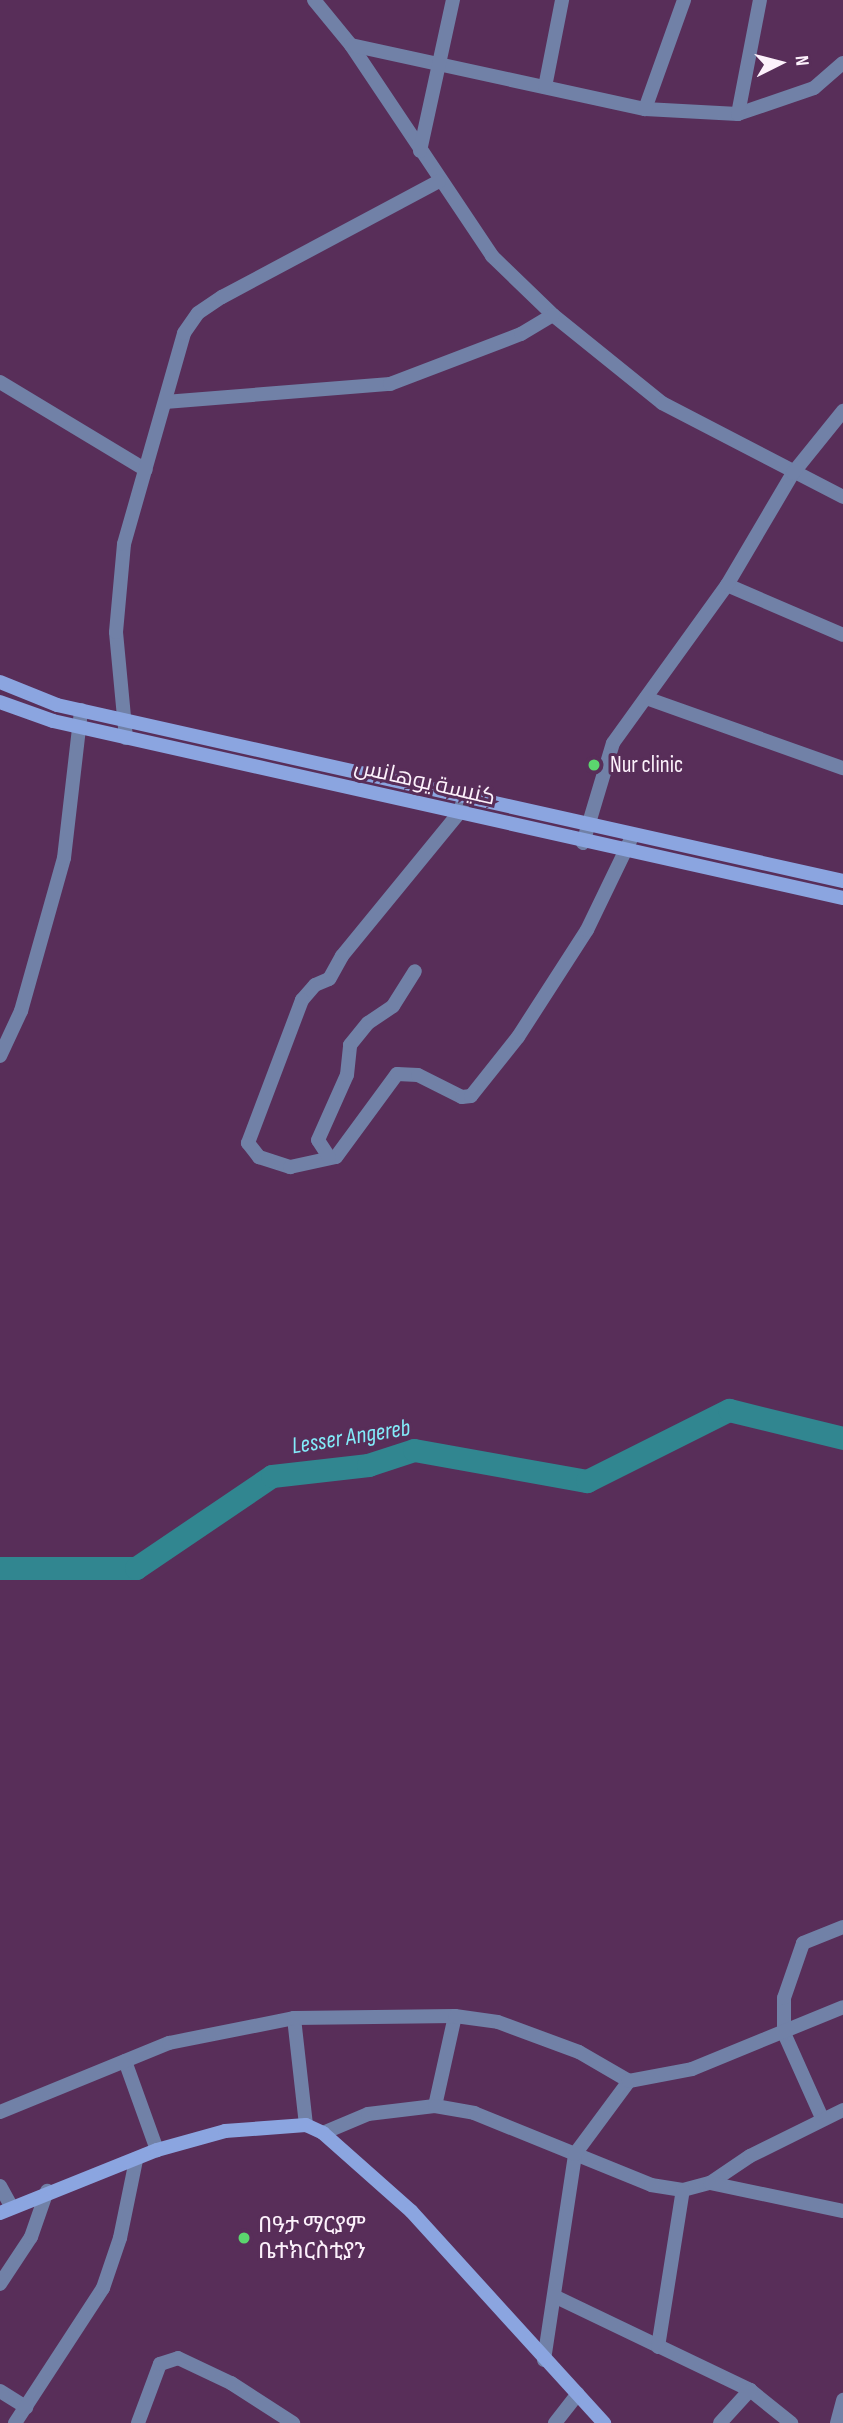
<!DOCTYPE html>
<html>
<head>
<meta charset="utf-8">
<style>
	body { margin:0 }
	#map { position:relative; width:843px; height:2423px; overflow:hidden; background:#582e59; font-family:"Sofia Sans Condensed",Cairo,"Noto Sans Ethiopic",sans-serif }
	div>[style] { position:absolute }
	.river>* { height:23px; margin:-11.5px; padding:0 11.5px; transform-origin:11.5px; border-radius:11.5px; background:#318690 }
	.street>* { height:14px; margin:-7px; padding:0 7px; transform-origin:7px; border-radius:7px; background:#7181a7 }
	.secondary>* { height:14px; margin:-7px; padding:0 7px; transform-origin:7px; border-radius:7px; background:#8ba5e0 }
	.dots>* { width:19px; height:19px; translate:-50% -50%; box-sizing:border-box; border:4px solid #582e59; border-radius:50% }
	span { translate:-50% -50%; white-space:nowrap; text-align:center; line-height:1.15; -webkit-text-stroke:6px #582e59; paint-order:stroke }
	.poi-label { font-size:23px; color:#fcf1fb }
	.left { translate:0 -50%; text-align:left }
	.street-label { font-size:23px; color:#fcf1fb }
	.water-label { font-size:24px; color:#83ecfa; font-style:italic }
	.north { position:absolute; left:745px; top:28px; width:70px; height:70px; -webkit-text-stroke:5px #582e59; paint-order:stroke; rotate:84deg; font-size:19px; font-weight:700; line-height:28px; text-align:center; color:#fcf1fb }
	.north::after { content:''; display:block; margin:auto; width:24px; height:32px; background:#fcf1fb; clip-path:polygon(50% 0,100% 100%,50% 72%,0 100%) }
</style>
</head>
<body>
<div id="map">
	<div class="river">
		<div style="left:0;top:1568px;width:136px"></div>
		<div style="left:136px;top:1568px;width:164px;rotate:-34.1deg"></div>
		<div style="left:272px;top:1476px;width:97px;rotate:-6.5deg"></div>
		<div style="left:368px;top:1465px;width:48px;rotate:-18.1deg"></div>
		<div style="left:414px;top:1450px;width:176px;rotate:10.2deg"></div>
		<div style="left:587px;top:1481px;width:159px;rotate:-26.6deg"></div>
		<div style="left:729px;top:1410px;width:117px;rotate:13.8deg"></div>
	</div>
	<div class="street">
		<div style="left:314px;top:0;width:58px;rotate:50.6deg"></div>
		<div style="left:351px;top:45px;width:254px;rotate:56.2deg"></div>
		<div style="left:492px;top:256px;width:85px;rotate:44deg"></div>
		<div style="left:553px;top:315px;width:140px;rotate:38.9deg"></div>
		<div style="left:662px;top:403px;width:204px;rotate:27.4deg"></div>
		<div style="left:351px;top:45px;width:301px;rotate:12.3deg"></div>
		<div style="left:645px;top:109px;width:93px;rotate:3.1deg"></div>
		<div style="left:738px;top:114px;width:80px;rotate:-18.9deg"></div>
		<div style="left:814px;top:88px;width:38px;rotate:-41deg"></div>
		<div style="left:545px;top:87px;width:89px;rotate:-78.9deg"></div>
		<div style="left:645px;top:109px;width:116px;rotate:-70.3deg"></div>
		<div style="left:738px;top:114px;width:116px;rotate:-79.1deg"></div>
		<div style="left:420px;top:151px;width:155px;rotate:-77.7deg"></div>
		<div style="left:0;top:382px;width:170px;rotate:31.1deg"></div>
		<div style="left:165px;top:402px;width:226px;rotate:-4.6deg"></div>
		<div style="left:390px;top:384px;width:140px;rotate:-20.9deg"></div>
		<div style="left:521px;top:334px;width:37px;rotate:-31deg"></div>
		<div style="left:727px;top:585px;width:126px;rotate:23.3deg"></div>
		<div style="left:646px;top:698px;width:209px;rotate:19.6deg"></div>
		<div style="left:126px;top:738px;width:106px;rotate:-95.4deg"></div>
		<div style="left:116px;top:632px;width:88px;rotate:-84.8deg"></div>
		<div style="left:124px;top:544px;width:219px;rotate:-74.1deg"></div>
		<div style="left:184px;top:333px;width:24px;rotate:-55deg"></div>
		<div style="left:198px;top:313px;width:29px;rotate:-34deg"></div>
		<div style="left:222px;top:297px;width:246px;rotate:-28.1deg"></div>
		<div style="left:465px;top:797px;width:17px;rotate:111deg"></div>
		<div style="left:459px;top:813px;width:185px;rotate:129.3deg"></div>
		<div style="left:342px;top:956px;width:26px;rotate:119deg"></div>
		<div style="left:329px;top:979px;width:15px;rotate:157deg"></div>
		<div style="left:315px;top:985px;width:20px;rotate:131deg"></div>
		<div style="left:302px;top:1000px;width:153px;rotate:110.7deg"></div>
		<div style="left:248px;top:1143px;width:18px;rotate:52deg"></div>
		<div style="left:259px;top:1157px;width:33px;rotate:18deg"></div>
		<div style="left:290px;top:1167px;width:47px;rotate:-12.3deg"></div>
		<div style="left:336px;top:1157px;width:103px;rotate:-53.7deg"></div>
		<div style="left:397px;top:1074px;width:21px;rotate:3deg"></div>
		<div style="left:418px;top:1075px;width:49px;rotate:26.6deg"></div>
		<div style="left:462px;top:1097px;width:9px;rotate:-6deg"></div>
		<div style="left:471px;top:1096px;width:75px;rotate:-51.5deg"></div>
		<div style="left:518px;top:1037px;width:127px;rotate:-57.2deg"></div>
		<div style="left:587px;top:930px;width:101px;rotate:-64.2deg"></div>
		<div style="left:583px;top:843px;width:104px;rotate:-73.3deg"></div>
		<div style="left:613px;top:743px;width:195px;rotate:-54.2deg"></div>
		<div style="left:727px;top:585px;width:130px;rotate:-59.5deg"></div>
		<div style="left:793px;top:473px;width:80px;rotate:-51.1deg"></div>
		<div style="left:0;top:1056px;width:50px;rotate:-65deg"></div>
		<div style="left:21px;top:1011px;width:159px;rotate:-74.3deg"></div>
		<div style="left:64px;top:858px;width:149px;rotate:-83.4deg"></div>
		<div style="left:329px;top:1157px;width:20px;rotate:-123deg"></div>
		<div style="left:318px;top:1140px;width:71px;rotate:-66deg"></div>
		<div style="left:347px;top:1075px;width:30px;rotate:-84deg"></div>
		<div style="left:350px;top:1045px;width:28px;rotate:-51deg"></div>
		<div style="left:368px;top:1023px;width:30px;rotate:-34deg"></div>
		<div style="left:393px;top:1006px;width:41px;rotate:-57.8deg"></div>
		<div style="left:294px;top:2018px;width:108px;rotate:83.6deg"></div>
		<div style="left:125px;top:2061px;width:95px;rotate:70.2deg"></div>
		<div style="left:435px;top:2106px;width:92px;rotate:-77.5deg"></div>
		<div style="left:0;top:2112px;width:183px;rotate:-22.2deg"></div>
		<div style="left:169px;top:2043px;width:127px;rotate:-11.3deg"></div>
		<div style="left:294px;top:2018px;width:161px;rotate:-0.7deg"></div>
		<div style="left:455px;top:2016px;width:43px;rotate:7.9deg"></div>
		<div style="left:498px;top:2022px;width:86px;rotate:20.3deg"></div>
		<div style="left:579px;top:2052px;width:58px;rotate:30.1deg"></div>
		<div style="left:822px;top:2118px;width:93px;rotate:-114.1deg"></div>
		<div style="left:784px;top:2033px;width:35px;rotate:-90deg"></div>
		<div style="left:784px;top:1998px;width:58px;rotate:-70.9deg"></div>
		<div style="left:803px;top:1943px;width:43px;rotate:-21.8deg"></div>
		<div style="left:323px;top:2133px;width:49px;rotate:-22.9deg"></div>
		<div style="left:368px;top:2114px;width:67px;rotate:-6.8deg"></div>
		<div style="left:435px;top:2106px;width:40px;rotate:10deg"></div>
		<div style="left:474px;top:2113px;width:191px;rotate:22.1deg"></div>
		<div style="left:651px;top:2185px;width:32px;rotate:9deg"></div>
		<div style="left:683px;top:2190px;width:28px;rotate:-15deg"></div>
		<div style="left:710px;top:2183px;width:48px;rotate:-34deg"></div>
		<div style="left:750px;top:2156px;width:104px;rotate:-26.3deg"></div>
		<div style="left:710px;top:2183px;width:136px;rotate:11.9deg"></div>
		<div style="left:0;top:2186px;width:23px;rotate:61deg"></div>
		<div style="left:0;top:2284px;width:56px;rotate:-56.6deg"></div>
		<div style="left:31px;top:2237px;width:49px;rotate:-70.8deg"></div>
		<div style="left:556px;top:2297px;width:215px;rotate:25.6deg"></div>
		<div style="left:750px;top:2390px;width:53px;rotate:38.8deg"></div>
		<div style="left:658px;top:2347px;width:159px;rotate:-81deg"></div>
		<div style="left:544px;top:2360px;width:208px;rotate:-81.4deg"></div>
		<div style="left:575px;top:2154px;width:91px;rotate:-53.5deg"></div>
		<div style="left:629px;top:2081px;width:64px;rotate:-10.8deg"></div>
		<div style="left:692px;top:2069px;width:163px;rotate:-22.3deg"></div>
		<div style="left:0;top:2391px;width:31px;rotate:32deg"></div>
		<div style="left:15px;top:2423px;width:161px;rotate:-56.9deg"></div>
		<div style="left:103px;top:2288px;width:53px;rotate:-71.2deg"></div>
		<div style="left:120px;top:2238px;width:80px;rotate:-78.4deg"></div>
		<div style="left:138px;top:2423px;width:63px;rotate:-69.6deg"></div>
		<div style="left:160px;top:2364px;width:19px;rotate:-18deg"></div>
		<div style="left:178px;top:2358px;width:59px;rotate:25.3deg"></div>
		<div style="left:231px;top:2383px;width:74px;rotate:32.8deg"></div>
		<div style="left:555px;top:2423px;width:37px;rotate:-52deg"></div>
		<div style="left:720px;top:2423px;width:45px;rotate:-47.7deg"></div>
		<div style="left:837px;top:2423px;width:24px;rotate:-75deg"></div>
	</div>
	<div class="secondary">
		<div style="left:0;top:682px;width:61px;rotate:22deg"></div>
		<div style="left:57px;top:705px;width:805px;rotate:12.62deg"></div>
		<div style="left:0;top:702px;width:56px;rotate:19.7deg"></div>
		<div style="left:53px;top:721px;width:810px;rotate:12.63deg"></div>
		<div style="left:0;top:2213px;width:169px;rotate:-21.9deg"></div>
		<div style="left:157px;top:2150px;width:71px;rotate:-15.6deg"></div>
		<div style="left:225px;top:2131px;width:81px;rotate:-4.2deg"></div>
		<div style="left:306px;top:2125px;width:19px;rotate:25deg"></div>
		<div style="left:323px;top:2133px;width:118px;rotate:41.6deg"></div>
		<div style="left:411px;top:2211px;width:287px;rotate:47.7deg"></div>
	</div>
	<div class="dots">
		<div style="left:594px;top:765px;background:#5bd56e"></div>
		<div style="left:244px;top:2238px;background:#5bd56e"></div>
	</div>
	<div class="poi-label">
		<span class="left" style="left:610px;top:765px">Nur clinic</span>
		<span class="left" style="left:258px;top:2238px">በዓታ ማርያም<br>ቤተክርስቲያን</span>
	</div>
	<div class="street-label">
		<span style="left:425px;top:782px;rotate:13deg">كنيسة يوهانس</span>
	</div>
	<div class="water-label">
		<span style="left:351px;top:1437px;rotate:-9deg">Lesser Angereb</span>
	</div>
	<div class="north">N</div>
</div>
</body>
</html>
